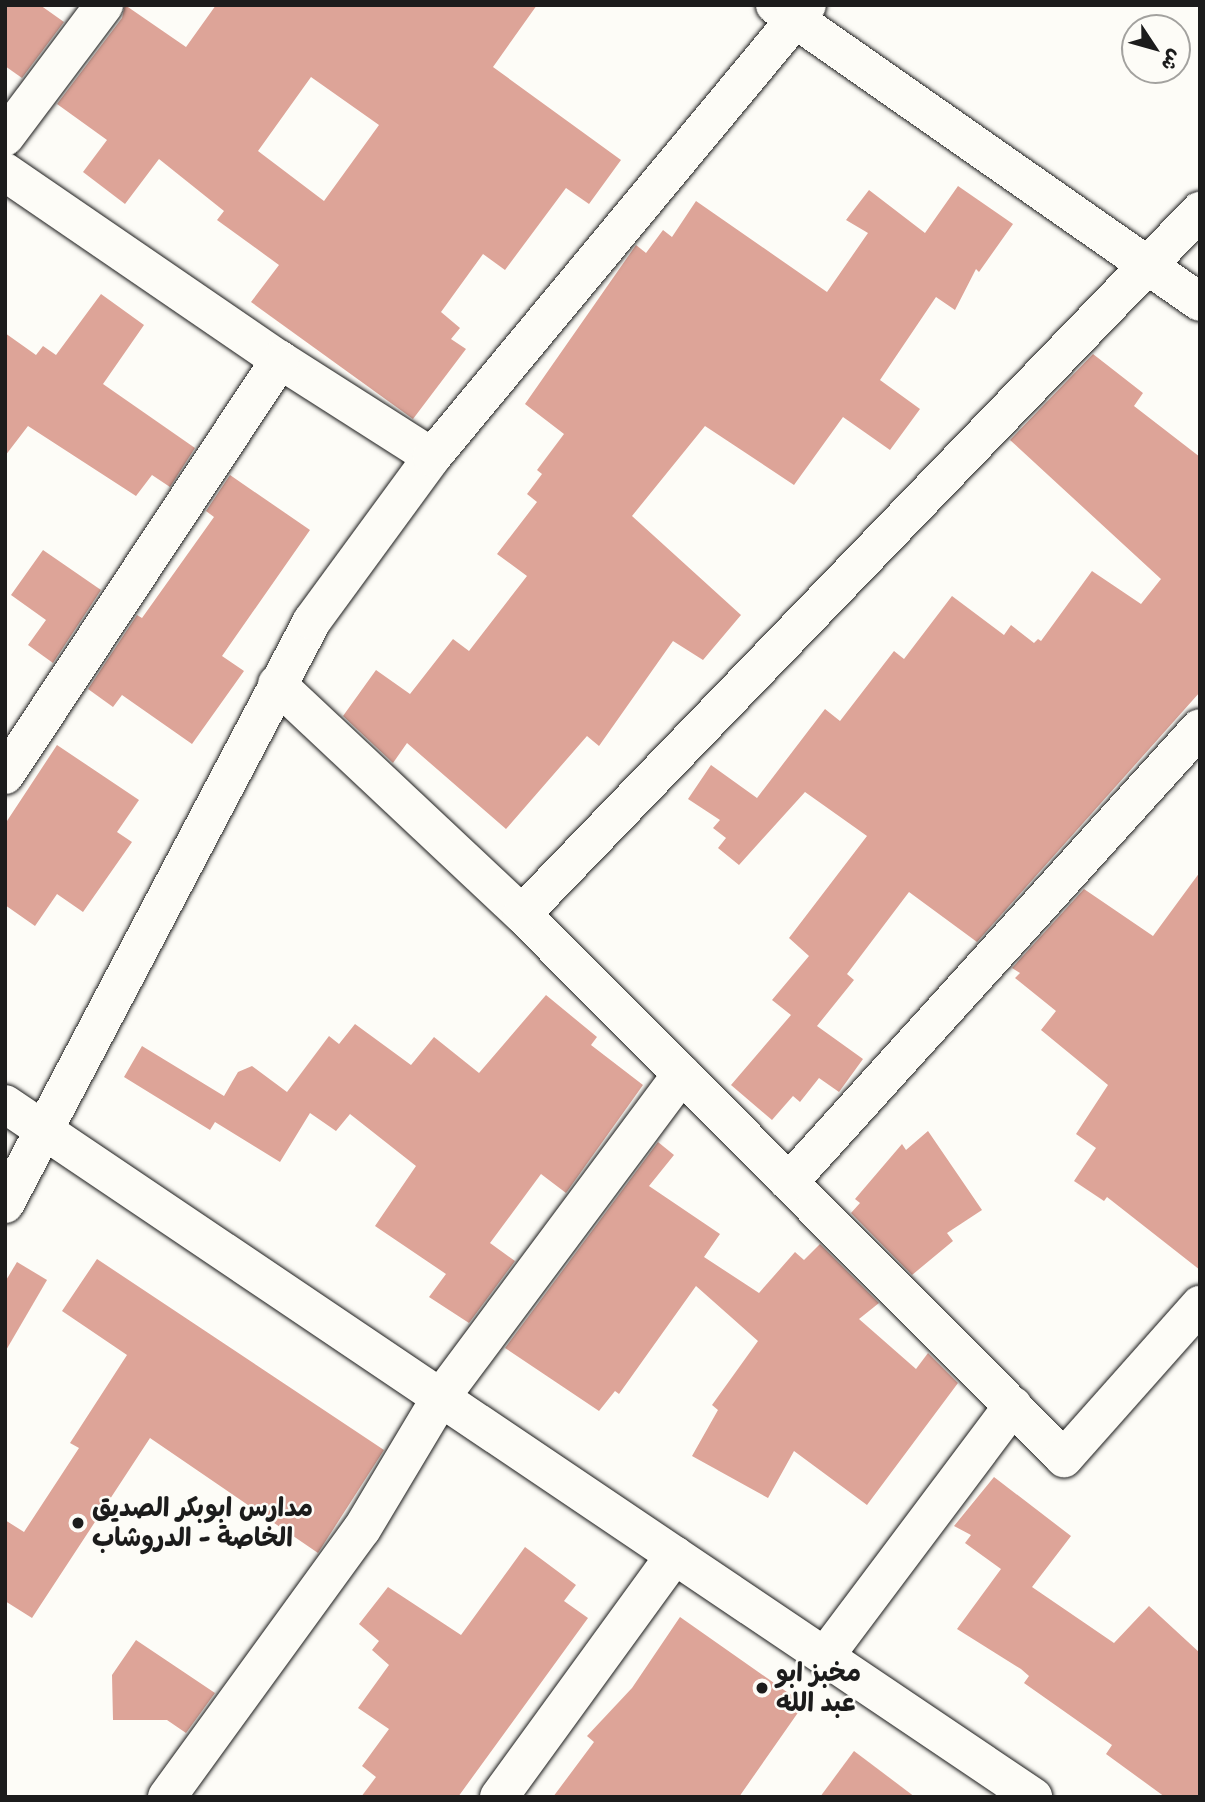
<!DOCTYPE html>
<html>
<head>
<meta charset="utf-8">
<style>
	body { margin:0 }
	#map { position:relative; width:1205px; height:1802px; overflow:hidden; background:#fdfcf7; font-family:Sriracha,"Playpen Sans Arabic",sans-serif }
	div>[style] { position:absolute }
	.building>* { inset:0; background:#dda498 }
	.roads { filter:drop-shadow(0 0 2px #1c1c1c) drop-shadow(0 0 2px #1c1c1c) }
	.minor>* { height:38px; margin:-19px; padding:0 19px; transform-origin:19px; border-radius:19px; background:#fdfcf7 }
	.dots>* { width:19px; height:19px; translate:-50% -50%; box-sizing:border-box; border:4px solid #fdfcf7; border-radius:50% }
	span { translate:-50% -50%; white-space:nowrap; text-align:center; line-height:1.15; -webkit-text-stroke:5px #fdfcf7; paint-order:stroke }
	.poi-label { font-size:26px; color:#1c1c1c; font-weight:700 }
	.left { translate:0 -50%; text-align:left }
	.frame { position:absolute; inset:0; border:7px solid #1c1c1c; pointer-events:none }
	.north { position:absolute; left:1121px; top:14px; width:70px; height:70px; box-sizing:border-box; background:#fdfcf7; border:2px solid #a3a29f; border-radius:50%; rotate:126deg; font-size:19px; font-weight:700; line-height:28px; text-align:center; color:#1c1c1c }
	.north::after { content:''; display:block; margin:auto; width:24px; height:32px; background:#1c1c1c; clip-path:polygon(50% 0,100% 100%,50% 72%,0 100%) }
</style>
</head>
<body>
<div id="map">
	<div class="building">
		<div style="clip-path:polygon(5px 5px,40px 5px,64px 22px,22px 78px,5px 66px)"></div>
		<div style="clip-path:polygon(evenodd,125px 5px,186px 47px,216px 5px,537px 5px,493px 67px,621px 160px,589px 204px,566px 188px,505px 270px,483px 254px,441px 312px,460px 328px,451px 339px,466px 349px,413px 419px,251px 302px,279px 265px,217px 220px,224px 211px,159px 159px,125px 204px,83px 172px,107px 140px,57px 104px,122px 18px,125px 5px,311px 77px,379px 125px,324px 201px,258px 151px,311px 77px)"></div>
		<div style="clip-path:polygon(958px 186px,1013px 224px,979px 272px,976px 269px,955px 310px,936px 297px,880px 380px,920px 409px,890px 450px,843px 417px,794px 485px,705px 426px,632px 516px,741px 615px,703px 660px,673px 641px,599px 746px,587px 736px,506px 829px,407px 743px,393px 763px,343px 716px,376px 670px,410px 694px,453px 639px,469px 651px,527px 576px,497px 554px,537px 502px,527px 494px,542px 474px,537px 470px,564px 434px,525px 404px,636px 245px,646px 253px,663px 230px,672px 237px,696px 201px,827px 292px,868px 233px,846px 220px,869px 190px,925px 233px)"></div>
		<div style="clip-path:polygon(101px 294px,144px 325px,103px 384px,195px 448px,170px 487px,152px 475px,136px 496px,28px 426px,5px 456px,5px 333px,36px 355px,43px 346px,56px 355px)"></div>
		<div style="clip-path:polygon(1093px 354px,1143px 393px,1134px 406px,1200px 457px,1200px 692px,977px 942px,909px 892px,847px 974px,854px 980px,817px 1026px,863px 1059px,839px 1092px,819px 1078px,800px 1102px,793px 1096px,772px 1120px,731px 1085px,791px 1015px,772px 1000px,809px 956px,789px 938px,867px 836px,805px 792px,739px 865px,718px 848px,726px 838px,713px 828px,720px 820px,688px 799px,711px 765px,757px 798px,825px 709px,840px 721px,894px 651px,904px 659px,952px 596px,1004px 635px,1011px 625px,1034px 643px,1038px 639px,1041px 641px,1092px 571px,1141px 604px,1161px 579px,1010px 440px)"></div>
		<div style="clip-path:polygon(230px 475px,310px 530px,222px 656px,244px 671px,192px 744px,122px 695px,113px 707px,88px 689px,137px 615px,142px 618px,214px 517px,206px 511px)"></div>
		<div style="clip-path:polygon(43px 550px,101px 590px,53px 663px,28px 645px,46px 620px,11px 595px)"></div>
		<div style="clip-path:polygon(57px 745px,139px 800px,117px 832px,132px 842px,83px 912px,57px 894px,35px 926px,5px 905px,5px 824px)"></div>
		<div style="clip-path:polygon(1200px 872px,1200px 1270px,1107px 1197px,1104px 1201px,1074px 1181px,1096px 1148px,1076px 1134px,1108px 1085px,1041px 1030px,1056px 1011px,1015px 978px,1020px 973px,1012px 968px,1084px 889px,1153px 936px)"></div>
		<div style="clip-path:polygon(546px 995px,597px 1037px,591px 1045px,643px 1085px,566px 1193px,541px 1174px,490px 1243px,515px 1261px,469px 1323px,429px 1297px,446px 1274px,375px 1226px,416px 1166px,350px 1114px,336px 1131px,310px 1113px,280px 1162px,215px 1122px,210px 1130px,124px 1077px,142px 1046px,224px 1096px,238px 1072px,252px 1066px,287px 1092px,329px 1036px,339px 1044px,355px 1024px,411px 1065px,434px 1037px,479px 1073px)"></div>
		<div style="clip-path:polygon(928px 1131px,982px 1210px,947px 1233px,953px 1241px,912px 1275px,851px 1213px,860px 1203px,855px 1199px,902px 1144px,906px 1150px)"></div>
		<div style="clip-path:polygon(658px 1142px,674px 1155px,649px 1186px,720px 1234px,704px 1257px,759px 1293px,795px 1252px,804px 1260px,820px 1244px,879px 1303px,859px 1319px,916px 1369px,928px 1353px,958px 1383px,867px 1505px,794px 1451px,768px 1498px,692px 1456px,718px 1410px,712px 1405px,758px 1341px,696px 1286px,619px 1394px,615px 1391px,599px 1411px,505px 1348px)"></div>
		<div style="clip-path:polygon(97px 1259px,384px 1450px,318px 1553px,150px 1438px,32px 1618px,5px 1601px,5px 1520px,24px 1532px,79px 1448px,70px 1443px,127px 1355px,62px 1311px)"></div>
		<div style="clip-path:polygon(17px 1262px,47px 1280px,5px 1352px,5px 1282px)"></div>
		<div style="clip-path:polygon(994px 1477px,1071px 1536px,1032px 1587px,1114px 1643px,1149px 1606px,1200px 1653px,1200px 1797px,1165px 1797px,1106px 1754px,1112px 1745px,1024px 1683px,1029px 1676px,1021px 1669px,957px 1629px,1001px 1569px,965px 1543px,971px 1535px,954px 1526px)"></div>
		<div style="clip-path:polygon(525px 1547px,576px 1585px,564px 1601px,588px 1618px,458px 1797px,361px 1797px,376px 1777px,362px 1766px,389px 1729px,358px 1708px,389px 1665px,372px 1650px,379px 1641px,359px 1624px,388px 1587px,461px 1635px)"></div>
		<div style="clip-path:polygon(680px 1617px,804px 1704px,739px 1797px,553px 1797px,594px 1742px,587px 1736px,632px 1688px)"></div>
		<div style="clip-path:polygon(136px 1640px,215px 1693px,186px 1733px,167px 1720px,113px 1720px,112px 1675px)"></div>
		<div style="clip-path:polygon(854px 1751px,915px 1797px,820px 1797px)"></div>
	</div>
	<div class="roads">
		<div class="minor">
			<div style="left:775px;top:5px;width:518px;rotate:34.95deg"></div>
			<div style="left:5px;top:137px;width:165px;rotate:-53.1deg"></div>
			<div style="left:5px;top:172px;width:333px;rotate:34.4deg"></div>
			<div style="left:280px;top:360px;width:180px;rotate:32.5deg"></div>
			<div style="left:277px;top:684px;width:336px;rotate:43.2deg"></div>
			<div style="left:522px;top:914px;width:768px;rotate:45.11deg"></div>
			<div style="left:1064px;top:1458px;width:205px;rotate:-48.4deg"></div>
			<div style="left:5px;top:775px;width:498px;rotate:-56.5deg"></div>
			<div style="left:522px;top:914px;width:977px;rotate:-46.04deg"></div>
			<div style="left:5px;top:1104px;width:1240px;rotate:33.98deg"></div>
			<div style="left:789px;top:1182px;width:612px;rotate:-47.85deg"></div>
			<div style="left:5px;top:1204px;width:659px;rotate:-62.23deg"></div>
			<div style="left:312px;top:621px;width:203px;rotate:-53.8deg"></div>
			<div style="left:432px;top:457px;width:587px;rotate:-50.32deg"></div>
			<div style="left:825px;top:1656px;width:313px;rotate:-53.1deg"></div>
			<div style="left:167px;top:1797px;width:331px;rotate:-54deg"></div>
			<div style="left:362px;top:1529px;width:154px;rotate:-59.1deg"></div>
			<div style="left:441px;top:1397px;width:403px;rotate:-53.3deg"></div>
			<div style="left:499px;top:1797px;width:299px;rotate:-54deg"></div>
		</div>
	</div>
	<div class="dots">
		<div style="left:78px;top:1523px;background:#1c1c1c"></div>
		<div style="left:762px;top:1688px;background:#1c1c1c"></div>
	</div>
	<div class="poi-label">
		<span class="left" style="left:92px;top:1523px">مدارس ابوبكر الصديق<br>الخاصة - الدروشاب</span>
		<span class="left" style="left:776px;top:1688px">مخبز ابو<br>عبد الله</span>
	</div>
	<div class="frame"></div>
	<div class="north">ش</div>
</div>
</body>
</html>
